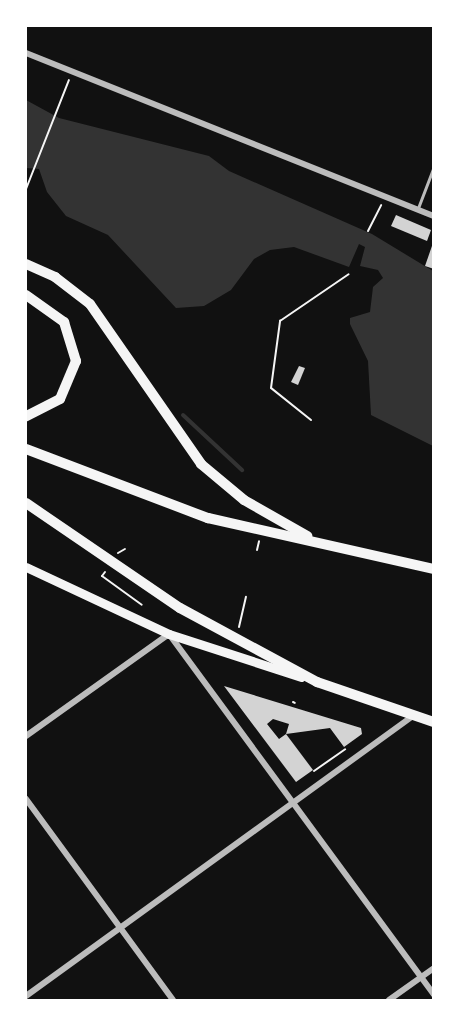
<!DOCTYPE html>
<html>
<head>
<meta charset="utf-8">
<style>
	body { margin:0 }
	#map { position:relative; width:459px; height:1026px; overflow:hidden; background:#111; font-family:Quicksand,sans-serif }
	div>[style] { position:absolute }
	.water>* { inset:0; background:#333 }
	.stream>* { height:4px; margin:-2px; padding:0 2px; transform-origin:2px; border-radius:2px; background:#333 }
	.building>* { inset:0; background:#d3d3d3 }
	.path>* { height:2px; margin:-1px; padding:0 1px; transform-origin:1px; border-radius:1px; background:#f5f5f5 }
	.service>* { height:3px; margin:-1.5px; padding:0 1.5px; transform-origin:1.5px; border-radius:1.5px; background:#bcbcbc }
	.minor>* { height:6px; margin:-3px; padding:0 3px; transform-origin:3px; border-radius:3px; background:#bcbcbc }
	.secondary>* { height:9px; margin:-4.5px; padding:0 4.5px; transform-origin:4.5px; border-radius:4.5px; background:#f5f5f5 }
	.primary>* { height:10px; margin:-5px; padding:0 5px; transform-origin:5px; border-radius:5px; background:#f5f5f5 }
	span { translate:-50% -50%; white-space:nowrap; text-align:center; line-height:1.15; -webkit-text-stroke:4.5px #fff; paint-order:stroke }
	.frame { position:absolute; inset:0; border:27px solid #fff; pointer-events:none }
</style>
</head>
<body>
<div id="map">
	<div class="water">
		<div style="clip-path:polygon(26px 100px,59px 118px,209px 156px,229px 171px,372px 234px,433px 271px,433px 446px,371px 415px,368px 361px,350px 324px,350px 318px,370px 312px,373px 287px,383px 278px,378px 270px,360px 266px,365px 247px,359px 244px,349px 267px,294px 247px,270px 250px,254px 259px,231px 290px,204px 306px,176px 308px,108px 235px,66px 216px,47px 192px,39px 169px,26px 168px)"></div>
	</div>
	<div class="stream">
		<div style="left:183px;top:415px;width:81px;rotate:43deg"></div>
	</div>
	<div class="building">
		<div style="clip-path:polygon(396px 215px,431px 230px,427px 241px,391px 226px)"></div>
		<div style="clip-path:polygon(433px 243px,434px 243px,434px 269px,425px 266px)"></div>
		<div style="clip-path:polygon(299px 366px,305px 368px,298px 385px,291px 382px)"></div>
		<div style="clip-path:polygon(224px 686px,361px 728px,362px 734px,344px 747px,330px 728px,286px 734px,289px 724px,273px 719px,267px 724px,279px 739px,286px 734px,313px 770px,296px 782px)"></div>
	</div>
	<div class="path">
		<div style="left:26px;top:189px;width:117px;rotate:-68.5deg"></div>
		<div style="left:368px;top:231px;width:29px;rotate:-63deg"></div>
		<div style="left:311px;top:420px;width:51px;rotate:-141.3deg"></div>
		<div style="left:271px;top:388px;width:68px;rotate:-82.3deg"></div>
		<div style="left:280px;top:321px;width:83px;rotate:-34.3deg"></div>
		<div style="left:257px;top:550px;width:9px;rotate:-77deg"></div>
		<div style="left:118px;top:553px;width:8px;rotate:-30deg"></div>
		<div style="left:105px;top:572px;width:5px;rotate:127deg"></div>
		<div style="left:102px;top:576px;width:49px;rotate:35.9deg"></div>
		<div style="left:239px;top:627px;width:31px;rotate:-77deg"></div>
		<div style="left:293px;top:702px;width:2px;rotate:27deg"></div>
		<div style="left:314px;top:771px;width:38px;rotate:-35deg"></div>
	</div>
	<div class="service">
		<div style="left:418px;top:208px;width:45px;rotate:-69.1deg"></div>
	</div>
	<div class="minor">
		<div style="left:26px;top:53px;width:439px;rotate:21.8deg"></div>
		<div style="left:26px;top:736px;width:176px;rotate:-35.5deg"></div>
		<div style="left:169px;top:634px;width:448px;rotate:53.7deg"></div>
		<div style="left:26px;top:799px;width:249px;rotate:53.8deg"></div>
		<div style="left:26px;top:996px;width:479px;rotate:-35.9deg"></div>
		<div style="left:389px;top:1000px;width:55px;rotate:-35.4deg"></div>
	</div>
	<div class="secondary">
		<div style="left:26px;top:567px;width:158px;rotate:25.1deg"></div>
		<div style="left:169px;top:634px;width:139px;rotate:18deg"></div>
	</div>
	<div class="primary">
		<div style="left:26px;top:264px;width:32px;rotate:24deg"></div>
		<div style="left:55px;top:277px;width:44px;rotate:37.6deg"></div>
		<div style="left:90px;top:304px;width:195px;rotate:55.2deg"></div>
		<div style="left:201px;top:464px;width:56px;rotate:39.9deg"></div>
		<div style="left:244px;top:500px;width:73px;rotate:29.7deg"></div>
		<div style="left:26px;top:295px;width:47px;rotate:35.4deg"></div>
		<div style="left:64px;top:322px;width:41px;rotate:72.9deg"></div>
		<div style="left:76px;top:361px;width:41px;rotate:112.8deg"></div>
		<div style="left:60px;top:399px;width:38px;rotate:153deg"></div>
		<div style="left:26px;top:449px;width:195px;rotate:20.8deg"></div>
		<div style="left:208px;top:518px;width:232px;rotate:12.7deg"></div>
		<div style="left:26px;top:503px;width:186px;rotate:34.3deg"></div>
		<div style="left:180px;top:608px;width:156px;rotate:28.4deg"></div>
		<div style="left:317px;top:682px;width:124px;rotate:18.9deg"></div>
	</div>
	<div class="frame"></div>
</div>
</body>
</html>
